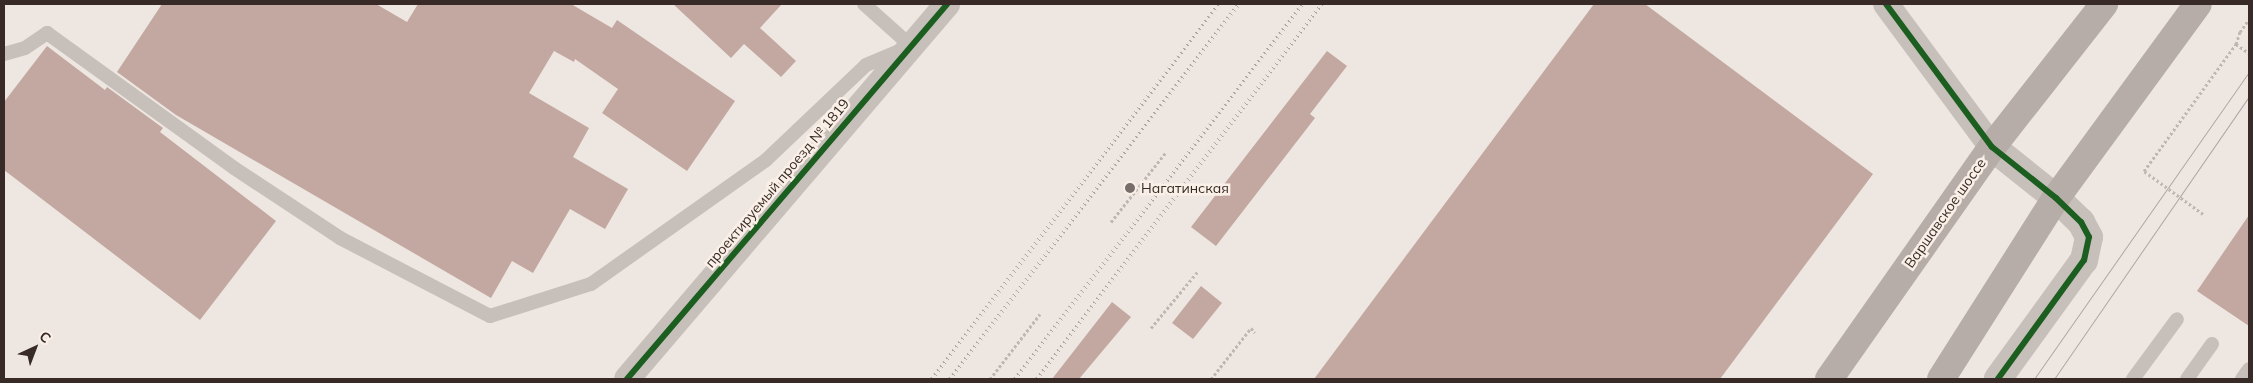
<!DOCTYPE html>
<html>
<head>
<meta charset="utf-8">
<style>
	body { margin:0 }
	#map { position:relative; width:2253px; height:383px; overflow:hidden; background:#eee7e1; font-family:Mulish,sans-serif }
	div>[style] { position:absolute }
	.building>* { inset:0; background:#c3a8a1 }
	.path>* { height:3px; margin-top:-1.5px; transform-origin:0; background:repeating-linear-gradient(90deg,#c0b7b2 0 2.5px,transparent 0 5px) }
	.service>* { height:14px; margin:-7px; padding:0 7px; transform-origin:7px; border-radius:7px; background:#c7bfba }
	.minor>* { height:26px; margin:-13px; padding:0 13px; transform-origin:13px; border-radius:13px; background:#c7bfba }
	.tertiary>* { height:28px; margin:-14px; padding:0 14px; transform-origin:14px; border-radius:14px; background:#c7bfba }
	.primary>* { height:28px; margin:-14px; padding:0 14px; transform-origin:14px; border-radius:14px; background:#b6ada8 }
	.tram>* { height:1px; margin:-0.5px; padding:0 0.5px; transform-origin:0.5px; border-radius:0.5px; background:#aea7a4 }
	.rail>* { height:4px; margin-top:-2px; transform-origin:0; background:repeating-linear-gradient(90deg,#aea7a4 0 1px,transparent 0 5px) }
	.cycleway>* { height:6px; margin:-3px; padding:0 3px; transform-origin:3px; border-radius:3px; background:#1b5e20 }
	.dots>* { width:14px; height:14px; translate:-50% -50%; box-sizing:border-box; border:2px solid #fbf0e8; border-radius:50% }
	span { translate:-50% -50%; white-space:nowrap; text-align:center; line-height:1.15; -webkit-text-stroke:5px #fbf0e8; paint-order:stroke }
	.street-label { font-size:14px; color:#382b27 }
	.poi-label { font-size:14px; color:#382b27 }
	.left { translate:0 -50%; text-align:left }
	.frame { position:absolute; inset:0; border:5px solid #382b27; pointer-events:none }
	.north { position:absolute; left:10px; top:323px; width:50px; height:50px; -webkit-text-stroke:4px #fbf0e8; paint-order:stroke; rotate:43deg; font-size:14px; font-weight:700; line-height:20px; text-align:center; color:#382b27 }
	.north::after { content:''; display:block; margin:auto; width:18px; height:22px; background:#382b27; clip-path:polygon(50% 0,100% 100%,50% 72%,0 100%) }
</style>
</head>
<body>
<div id="map">
	<div class="building">
		<div style="clip-path:polygon(162px 4px,376px 4px,407px 22px,418px 4px,571px 4px,612px 28px,617px 20px,735px 101px,687px 171px,602px 113px,618px 89px,575px 59px,574px 62px,554px 51px,529px 93px,589px 128px,573px 157px,628px 189px,605px 229px,570px 209px,533px 273px,512px 261px,491px 298px,176px 115px,117px 72px)"></div>
		<div style="clip-path:polygon(673px 4px,782px 4px,760px 28px,796px 61px,781px 77px,744px 44px,731px 58px)"></div>
		<div style="clip-path:polygon(1594px 4px,1645px 4px,1873px 174px,1720px 379px,1314px 379px)"></div>
		<div style="clip-path:polygon(47px 46px,105px 90px,107px 87px,163px 128px,160px 132px,276px 221px,200px 320px,4px 170px,4px 102px)"></div>
		<div style="clip-path:polygon(1327px 51px,1347px 66px,1310px 114px,1315px 118px,1216px 246px,1191px 227px)"></div>
		<div style="clip-path:polygon(2249px 215px,2249px 326px,2197px 291px)"></div>
		<div style="clip-path:polygon(1201px 286px,1222px 303px,1193px 339px,1172px 323px)"></div>
		<div style="clip-path:polygon(1112px 302px,1131px 317px,1079px 379px,1052px 379px)"></div>
	</div>
	<div class="path">
		<div style="left:2236px;top:44px;width:16px;rotate:35deg"></div>
		<div style="left:2203px;top:214px;width:73px;rotate:-143.9deg"></div>
		<div style="left:2144px;top:171px;width:157px;rotate:-54.1deg"></div>
		<div style="left:2236px;top:44px;width:13px;rotate:-72deg"></div>
		<div style="left:2240px;top:32px;width:16px;rotate:-55deg"></div>
		<div style="left:1111px;top:222px;width:89px;rotate:-51.8deg"></div>
		<div style="left:1151px;top:328px;width:75px;rotate:-50.4deg"></div>
		<div style="left:990px;top:379px;width:82px;rotate:-52.4deg"></div>
		<div style="left:1211px;top:379px;width:65px;rotate:-51.9deg"></div>
		<div style="left:1251px;top:328px;width:6px;rotate:51deg"></div>
	</div>
	<div class="service">
		<div style="left:4px;top:54px;width:22px;rotate:-16deg"></div>
		<div style="left:25px;top:48px;width:27px;rotate:-34deg"></div>
		<div style="left:47px;top:33px;width:231px;rotate:35.8deg"></div>
		<div style="left:234px;top:168px;width:127px;rotate:33.4deg"></div>
		<div style="left:340px;top:238px;width:169px;rotate:27.5deg"></div>
		<div style="left:490px;top:316px;width:106px;rotate:-17.6deg"></div>
		<div style="left:591px;top:284px;width:214px;rotate:-35.3deg"></div>
		<div style="left:766px;top:160px;width:138px;rotate:-43.5deg"></div>
		<div style="left:866px;top:65px;width:49px;rotate:-22.9deg"></div>
		<div style="left:911px;top:46px;width:63px;rotate:-138.2deg"></div>
		<div style="left:2133px;top:379px;width:74px;rotate:-53.7deg"></div>
		<div style="left:2187px;top:379px;width:43px;rotate:-54.5deg"></div>
		<div style="left:2242px;top:379px;width:12px;rotate:-55deg"></div>
	</div>
	<div class="minor">
		<div style="left:1886px;top:4px;width:178px;rotate:53.5deg"></div>
		<div style="left:627px;top:379px;width:493px;rotate:-49.5deg"></div>
	</div>
	<div class="tertiary">
		<div style="left:1992px;top:147px;width:82px;rotate:38.6deg"></div>
		<div style="left:2056px;top:198px;width:35px;rotate:44deg"></div>
		<div style="left:2081px;top:222px;width:17px;rotate:62deg"></div>
		<div style="left:2089px;top:237px;width:24px;rotate:102deg"></div>
		<div style="left:2084px;top:260px;width:147px;rotate:125.9deg"></div>
	</div>
	<div class="primary">
		<div style="left:1829px;top:379px;width:284px;rotate:-54.9deg"></div>
		<div style="left:1992px;top:147px;width:182px;rotate:-51.9deg"></div>
		<div style="left:1941px;top:379px;width:214px;rotate:-57.6deg"></div>
		<div style="left:2056px;top:198px;width:240px;rotate:-53.8deg"></div>
	</div>
	<div class="tram">
		<div style="left:2034px;top:379px;width:375px;rotate:-55deg"></div>
		<div style="left:2054px;top:379px;width:344px;rotate:-55.4deg"></div>
	</div>
	<div class="rail">
		<div style="left:932px;top:379px;width:472px;rotate:-52.6deg"></div>
		<div style="left:950px;top:379px;width:473px;rotate:-52.4deg"></div>
		<div style="left:1015px;top:379px;width:473px;rotate:-52.5deg"></div>
		<div style="left:1037px;top:379px;width:471px;rotate:-52.8deg"></div>
	</div>
	<div class="cycleway">
		<div style="left:1886px;top:4px;width:178px;rotate:53.5deg"></div>
		<div style="left:1992px;top:147px;width:82px;rotate:38.6deg"></div>
		<div style="left:2056px;top:198px;width:35px;rotate:44deg"></div>
		<div style="left:2081px;top:222px;width:17px;rotate:62deg"></div>
		<div style="left:2089px;top:237px;width:24px;rotate:102deg"></div>
		<div style="left:2084px;top:260px;width:147px;rotate:125.9deg"></div>
		<div style="left:627px;top:379px;width:493px;rotate:-49.5deg"></div>
	</div>
	<div class="dots">
		<div style="left:1130px;top:188px;background:#786d68"></div>
	</div>
	<div class="street-label">
		<span style="left:777px;top:183px;rotate:-50deg">проектируемый проезд № 1819</span>
		<span style="left:1945px;top:213px;rotate:-55deg">Варшавское шоссе</span>
	</div>
	<div class="poi-label">
		<span class="left" style="left:1141px;top:188px">Нагатинская</span>
	</div>
	<div class="frame"></div>
	<div class="north">С</div>
</div>
</body>
</html>
